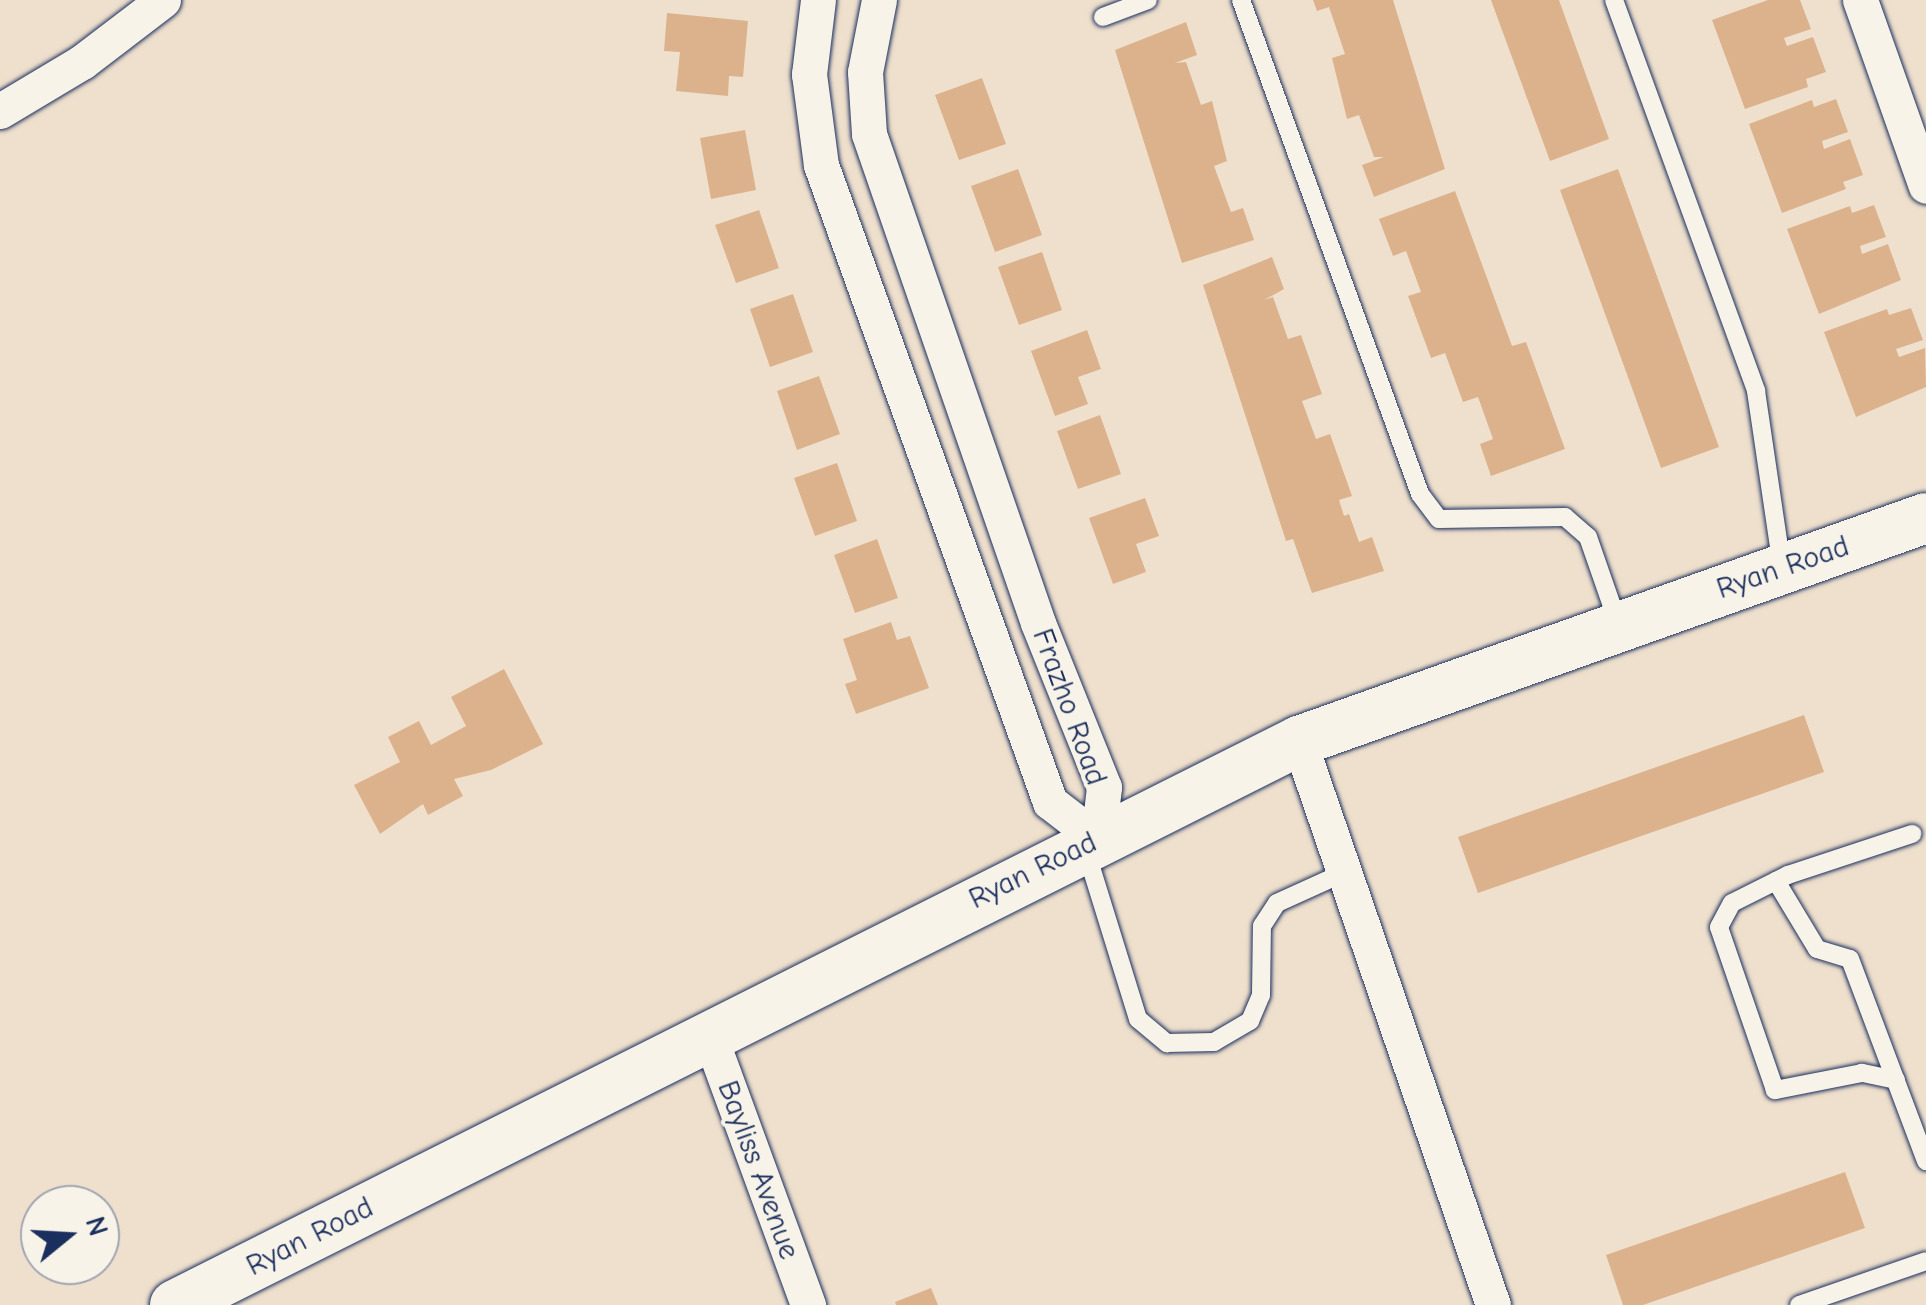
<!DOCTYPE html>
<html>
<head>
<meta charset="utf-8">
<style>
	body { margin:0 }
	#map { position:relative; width:1926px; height:1305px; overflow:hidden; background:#efe0cd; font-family:"Comic Neue",sans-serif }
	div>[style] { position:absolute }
	.building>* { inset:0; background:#dcb28d }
	.roads { filter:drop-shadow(0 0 2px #1b2f5e) drop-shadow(0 0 2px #1b2f5e) }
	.lane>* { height:18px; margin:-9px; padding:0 9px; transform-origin:9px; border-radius:9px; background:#f7f3e8 }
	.street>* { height:35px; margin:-17.5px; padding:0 17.5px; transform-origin:17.5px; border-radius:17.5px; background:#f7f3e8 }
	.secondary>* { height:50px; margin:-25px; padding:0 25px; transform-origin:25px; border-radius:25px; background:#f7f3e8 }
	span { translate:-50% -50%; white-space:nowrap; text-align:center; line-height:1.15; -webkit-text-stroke:8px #f7f3e8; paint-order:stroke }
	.street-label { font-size:30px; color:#1b2f5e }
	.north { position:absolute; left:20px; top:1185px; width:100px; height:100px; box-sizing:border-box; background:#f7f3e8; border:2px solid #9fa5b1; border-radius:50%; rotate:72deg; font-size:28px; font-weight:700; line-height:40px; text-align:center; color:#1b2f5e }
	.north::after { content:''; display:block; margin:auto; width:35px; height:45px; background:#1b2f5e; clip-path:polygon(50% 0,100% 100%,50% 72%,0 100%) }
</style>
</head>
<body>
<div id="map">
	<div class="building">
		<div style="clip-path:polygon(1313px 0,1393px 0,1445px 169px,1374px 197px,1362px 165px,1384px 157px,1374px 157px,1359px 115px,1347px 119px,1332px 58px,1345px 54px,1329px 7px,1317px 11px)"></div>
		<div style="clip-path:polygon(1491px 0,1559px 0,1609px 139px,1550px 161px)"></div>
		<div style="clip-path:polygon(1768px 0,1800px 0,1811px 29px,1784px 38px,1787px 46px,1813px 37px,1826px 72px,1806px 79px,1808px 87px,1745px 109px,1712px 20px)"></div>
		<div style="clip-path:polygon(667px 13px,748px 21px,743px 77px,729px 76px,728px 96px,676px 91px,680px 52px,664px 51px)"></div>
		<div style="clip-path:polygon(1186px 22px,1197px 55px,1175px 63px,1186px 62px,1201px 105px,1212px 101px,1227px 161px,1214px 166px,1231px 212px,1243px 208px,1254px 240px,1182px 263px,1115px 50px)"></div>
		<div style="clip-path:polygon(982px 78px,1006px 144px,959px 160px,935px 95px)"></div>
		<div style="clip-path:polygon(1836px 99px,1848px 132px,1822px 141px,1824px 149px,1850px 139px,1863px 175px,1843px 182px,1846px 189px,1782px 213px,1749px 124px,1812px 100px,1814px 107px)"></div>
		<div style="clip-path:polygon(745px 130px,756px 190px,711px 199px,700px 138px)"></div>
		<div style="clip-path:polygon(1018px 169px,1042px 235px,995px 252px,971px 186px)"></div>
		<div style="clip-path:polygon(1618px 169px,1719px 447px,1661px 468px,1560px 190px)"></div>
		<div style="clip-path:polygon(1455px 191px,1512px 346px,1526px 342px,1565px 449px,1491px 476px,1480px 444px,1493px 439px,1478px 397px,1463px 402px,1445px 353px,1431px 358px,1408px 296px,1421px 292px,1406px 251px,1393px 256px,1379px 219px)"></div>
		<div style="clip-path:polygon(1874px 205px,1886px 237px,1860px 246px,1862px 254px,1888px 244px,1901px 280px,1819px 314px,1787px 229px,1850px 206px,1852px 213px)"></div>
		<div style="clip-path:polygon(759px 210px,779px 268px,736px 283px,715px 225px)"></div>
		<div style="clip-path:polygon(1042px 252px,1062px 310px,1019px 325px,998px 267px)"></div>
		<div style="clip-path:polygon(1272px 257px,1284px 289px,1264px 300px,1273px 297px,1288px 339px,1301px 335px,1322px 394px,1302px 401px,1316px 439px,1330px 434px,1352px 496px,1339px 500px,1344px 516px,1349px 514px,1359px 542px,1372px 537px,1384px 571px,1312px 593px,1293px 539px,1286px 541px,1203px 285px)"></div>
		<div style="clip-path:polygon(793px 294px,813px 352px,770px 367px,750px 309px)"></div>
		<div style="clip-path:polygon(1911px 308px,1923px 340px,1896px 349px,1899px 357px,1925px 348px,1926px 387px,1856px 417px,1824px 332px,1887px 309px,1889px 315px)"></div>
		<div style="clip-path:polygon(1087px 330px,1101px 369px,1078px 377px,1088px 404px,1055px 416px,1031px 351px)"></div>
		<div style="clip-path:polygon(819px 376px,840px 434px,797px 450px,777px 391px)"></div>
		<div style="clip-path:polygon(1100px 415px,1121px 474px,1078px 489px,1057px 431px)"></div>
		<div style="clip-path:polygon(837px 463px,857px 521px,815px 536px,794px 478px)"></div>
		<div style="clip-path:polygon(1145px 498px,1159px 536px,1136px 544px,1146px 572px,1113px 584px,1089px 518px)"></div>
		<div style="clip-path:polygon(877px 539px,898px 598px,855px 613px,834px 555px)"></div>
		<div style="clip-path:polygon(891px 622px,897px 640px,910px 636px,929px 688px,856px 714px,845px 684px,857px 680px,843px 639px)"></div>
		<div style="clip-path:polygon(504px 669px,543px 744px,491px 770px,454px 779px,463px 796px,428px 815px,423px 804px,380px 834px,354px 785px,400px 762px,388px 737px,419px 721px,431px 745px,466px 726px,451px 697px)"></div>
		<div style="clip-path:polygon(1804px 715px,1824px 772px,1478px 893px,1458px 837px)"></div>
		<div style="clip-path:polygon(1845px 1172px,1865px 1228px,1643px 1305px,1623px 1305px,1606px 1255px)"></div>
		<div style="clip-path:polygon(931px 1288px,938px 1305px,896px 1305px,895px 1302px)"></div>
	</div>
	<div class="roads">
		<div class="lane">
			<div style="left:1241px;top:0;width:525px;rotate:70.08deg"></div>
			<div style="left:1420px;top:494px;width:31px;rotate:53deg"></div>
			<div style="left:1439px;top:519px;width:126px;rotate:-0.9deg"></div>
			<div style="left:1565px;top:517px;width:30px;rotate:41deg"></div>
			<div style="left:1588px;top:537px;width:91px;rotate:70.8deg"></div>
			<div style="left:1614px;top:0;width:416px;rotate:70deg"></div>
			<div style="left:1756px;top:391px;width:179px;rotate:81.6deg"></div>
			<div style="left:1103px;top:17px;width:48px;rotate:-20.7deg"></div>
			<div style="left:1086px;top:851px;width:176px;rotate:72.8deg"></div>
			<div style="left:1138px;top:1019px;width:38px;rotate:40deg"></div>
			<div style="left:1167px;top:1043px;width:47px;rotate:-1.2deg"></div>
			<div style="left:1214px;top:1042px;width:42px;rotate:-30.3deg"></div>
			<div style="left:1250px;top:1021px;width:28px;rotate:-67deg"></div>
			<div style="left:1261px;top:995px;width:69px;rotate:-89.2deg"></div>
			<div style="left:1262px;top:926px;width:27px;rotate:-57deg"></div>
			<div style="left:1277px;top:903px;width:72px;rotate:-24.4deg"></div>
			<div style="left:1776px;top:881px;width:79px;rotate:58.9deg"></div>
			<div style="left:1817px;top:949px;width:34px;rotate:17deg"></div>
			<div style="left:1850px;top:959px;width:216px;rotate:69.4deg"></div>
			<div style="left:1896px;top:1080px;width:35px;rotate:-168deg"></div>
			<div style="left:1862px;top:1073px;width:89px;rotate:168.9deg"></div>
			<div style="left:1775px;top:1090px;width:172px;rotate:-109deg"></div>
			<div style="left:1719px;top:927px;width:27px;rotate:-62deg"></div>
			<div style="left:1732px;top:903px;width:63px;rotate:-26.6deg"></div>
			<div style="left:1788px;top:875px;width:131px;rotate:-18.3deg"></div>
			<div style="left:1799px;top:1305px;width:134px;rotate:-19.1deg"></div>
		</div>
		<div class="street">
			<div style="left:818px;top:0;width:75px;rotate:96.9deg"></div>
			<div style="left:809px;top:74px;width:92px;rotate:82.5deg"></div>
			<div style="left:821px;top:165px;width:677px;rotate:70.23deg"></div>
			<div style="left:1050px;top:802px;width:61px;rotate:37.6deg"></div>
			<div style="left:879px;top:0;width:73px;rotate:101deg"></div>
			<div style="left:865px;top:72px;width:62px;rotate:86.3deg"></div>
			<div style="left:869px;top:134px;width:517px;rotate:70.93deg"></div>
			<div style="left:1038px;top:623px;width:177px;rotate:68.1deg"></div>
			<div style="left:1104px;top:787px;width:52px;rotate:96.6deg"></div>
			<div style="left:1860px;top:0;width:197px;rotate:70.5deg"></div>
			<div style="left:0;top:111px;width:96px;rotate:-30.9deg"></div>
			<div style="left:82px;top:62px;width:102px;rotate:-37.4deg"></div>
			<div style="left:1299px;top:741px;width:596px;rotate:71.02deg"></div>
			<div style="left:709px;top:1034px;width:289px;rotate:69.9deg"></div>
		</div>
		<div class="secondary">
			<div style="left:175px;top:1305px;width:1258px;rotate:-26.65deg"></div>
			<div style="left:1299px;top:741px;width:665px;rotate:-19.58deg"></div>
		</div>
	</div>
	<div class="street-label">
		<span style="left:1783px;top:568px;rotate:-19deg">Ryan Road</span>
		<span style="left:1069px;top:707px;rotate:70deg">Frazho Road</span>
		<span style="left:1033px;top:871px;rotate:-26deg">Ryan Road</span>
		<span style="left:758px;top:1170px;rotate:70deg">Bayliss Avenue</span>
		<span style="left:310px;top:1237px;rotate:-27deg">Ryan Road</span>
	</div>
	<div class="north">N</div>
</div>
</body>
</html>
